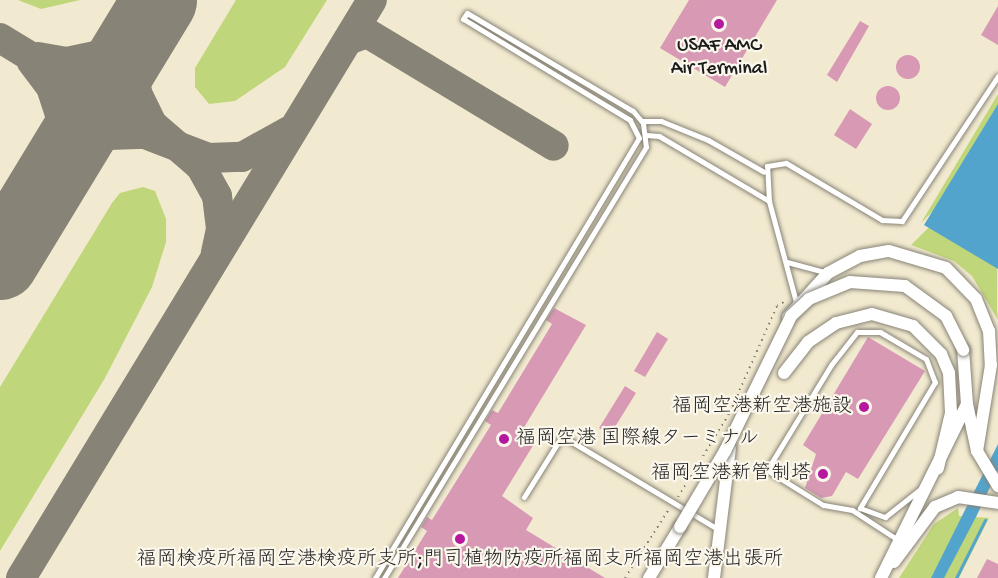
<!DOCTYPE html>
<html>
<head>
<meta charset="utf-8">
<style>
	body { margin:0 }
	#map { position:relative; width:998px; height:578px; overflow:hidden; background:#f2ead0; font-family:"Gochi Hand","Klee One",sans-serif }
	div>[style] { position:absolute }
	.green>* { inset:0; background:#c0d67a }
	.water>* { inset:0; background:#52a4cd }
	.stream>* { height:3px; margin:-1.5px; padding:0 1.5px; transform-origin:1.5px; border-radius:1.5px; background:#52a4cd }
	.taxiway>* { height:30px; margin:-15px; padding:0 15px; transform-origin:15px; border-radius:15px; background:#878376 }
	.runway>* { height:75px; margin:-37.5px; padding:0 37.5px; transform-origin:37.5px; border-radius:37.5px; background:#878376 }
	.building>* { inset:0; background:#d899b5 }
	.round { border-radius:50% }
	.path>* { height:2px; margin-top:-1px; transform-origin:0; background:repeating-linear-gradient(90deg,#878376 0 1.5px,transparent 0 6px) }
	.roads { filter:drop-shadow(0 0 2px #878376) drop-shadow(0 0 2px #878376) }
	.service>* { height:5px; margin:-2.5px; padding:0 2.5px; transform-origin:2.5px; border-radius:2.5px; background:#fff }
	.tertiary>* { height:12px; margin:-6px; padding:0 6px; transform-origin:6px; border-radius:6px; background:#fff }
	.bridges { filter:drop-shadow(0 0 2px #878376) drop-shadow(0 0 2px #878376) }
	.tertiary-bridge>* { height:12px; margin:-6px; padding:0 6px; transform-origin:6px; border-radius:6px; background:#fff }
	.dots>* { width:16px; height:16px; translate:-50% -50%; box-sizing:border-box; border:3px solid #fbf7ec; border-radius:50% }
	span { translate:-50% -50%; white-space:nowrap; text-align:center; line-height:1.15; -webkit-text-stroke:4.5px #fbf7ec; paint-order:stroke }
	.poi-label { font-size:20px; color:#1c1c1c }
	.right { translate:-100% -50%; text-align:right }
	.left { translate:0 -50%; text-align:left }
</style>
</head>
<body>
<div id="map">
	<div class="green">
		<div style="clip-path:polygon(18px 0,80px 0,41px 9px)"></div>
		<div style="clip-path:polygon(236px 0,327px 0,285px 67px,235px 101px,209px 104px,195px 87px,195px 68px)"></div>
		<div style="clip-path:polygon(998px 94px,997px 310px,998px 320px,972px 276px,954px 261px,911px 245px,972px 185px,972px 172px,921px 223px)"></div>
		<div style="clip-path:polygon(143px 187px,155px 191px,166px 219px,166px 242px,152px 287px,105px 378px,0 551px,0 387px,112px 203px,120px 193px)"></div>
		<div style="clip-path:polygon(958px 508px,959px 516px,989px 518px,959px 578px,899px 578px,934px 524px)"></div>
	</div>
	<div class="water">
		<div style="clip-path:polygon(998px 104px,998px 269px,924px 225px)"></div>
		<div style="clip-path:polygon(998px 444px,998px 470px,977px 515px,944px 578px,931px 578px)"></div>
	</div>
	<div class="stream">
		<div style="left:956px;top:578px;width:65px;rotate:-63.4deg"></div>
	</div>
	<div class="taxiway">
		<div style="left:142px;top:28px;width:33px;rotate:104deg"></div>
		<div style="left:134px;top:60px;width:33px;rotate:85deg"></div>
		<div style="left:137px;top:93px;width:34px;rotate:64deg"></div>
		<div style="left:152px;top:124px;width:33px;rotate:41deg"></div>
		<div style="left:177px;top:146px;width:33px;rotate:21deg"></div>
		<div style="left:208px;top:158px;width:34px;rotate:-2deg"></div>
		<div style="left:242px;top:157px;width:54px;rotate:-29deg"></div>
		<div style="left:0;top:38px;width:183px;rotate:31.3deg"></div>
		<div style="left:348px;top:40px;width:20px;rotate:-20deg"></div>
		<div style="left:367px;top:33px;width:218px;rotate:31.1deg"></div>
		<div style="left:38px;top:57px;width:29px;rotate:10deg"></div>
		<div style="left:67px;top:62px;width:35px;rotate:-12deg"></div>
		<div style="left:101px;top:55px;width:49px;rotate:-33.4deg"></div>
		<div style="left:32px;top:62px;width:31px;rotate:53deg"></div>
		<div style="left:51px;top:87px;width:36px;rotate:72deg"></div>
		<div style="left:62px;top:121px;width:53px;rotate:98.7deg"></div>
		<div style="left:54px;top:173px;width:35px;rotate:-44deg"></div>
		<div style="left:79px;top:149px;width:33px;rotate:-25deg"></div>
		<div style="left:109px;top:135px;width:36px;rotate:-2deg"></div>
		<div style="left:145px;top:134px;width:34px;rotate:21deg"></div>
		<div style="left:177px;top:146px;width:32px;rotate:41deg"></div>
		<div style="left:201px;top:167px;width:33px;rotate:61deg"></div>
		<div style="left:217px;top:196px;width:33px;rotate:83deg"></div>
		<div style="left:221px;top:229px;width:25px;rotate:102deg"></div>
		<div style="left:21px;top:578px;width:676px;rotate:-58.73deg"></div>
	</div>
	<div class="runway">
		<div style="left:0;top:262px;width:306px;rotate:-58.7deg"></div>
	</div>
	<div class="building">
		<div style="clip-path:polygon(689px 0,777px 0,725px 87px,660px 48px)"></div>
		<div style="clip-path:polygon(998px 6px,998px 45px,981px 35px)"></div>
		<div style="clip-path:polygon(860px 21px,869px 26px,837px 82px,827px 75px)"></div>
		<div class="round" style="left:896px;top:55px;width:24px;height:24px"></div>
		<div class="round" style="left:876px;top:86px;width:24px;height:24px"></div>
		<div style="clip-path:polygon(850px 109px,872px 124px,856px 149px,834px 135px)"></div>
		<div style="clip-path:polygon(554px 308px,586px 325px,520px 434px,534px 444px,502px 496px,533px 518px,526px 530px,605px 578px,398px 578px,427px 531px,421px 527px,427px 517px,432px 520px,491px 425px,485px 421px,492px 410px,498px 413px,552px 324px,546px 320px)"></div>
		<div style="clip-path:polygon(657px 332px,668px 339px,645px 377px,634px 371px)"></div>
		<div style="clip-path:polygon(868px 337px,925px 371px,858px 479px,846px 472px,832px 496px,821px 498px,805px 488px,816px 454px,803px 445px)"></div>
		<div style="clip-path:polygon(625px 386px,636px 393px,610px 435px,599px 428px)"></div>
		<div style="clip-path:polygon(987px 559px,998px 564px,998px 578px,977px 578px)"></div>
	</div>
	<div class="path">
		<div style="left:678px;top:497px;width:100px;rotate:-58.5deg"></div>
		<div style="left:730px;top:412px;width:116px;rotate:-66.1deg"></div>
		<div style="left:777px;top:306px;width:12px;rotate:-31deg"></div>
		<div style="left:625px;top:578px;width:82px;rotate:-57.5deg"></div>
	</div>
	<div class="roads">
		<div class="service">
			<div style="left:642px;top:121px;width:19px"></div>
			<div style="left:661px;top:121px;width:51px;rotate:22deg"></div>
			<div style="left:708px;top:140px;width:64px;rotate:29.7deg"></div>
			<div style="left:646px;top:135px;width:13px;rotate:4deg"></div>
			<div style="left:659px;top:136px;width:128px;rotate:30.6deg"></div>
			<div style="left:787px;top:262px;width:42px;rotate:15deg"></div>
			<div style="left:796px;top:302px;width:105px;rotate:-105deg"></div>
			<div style="left:769px;top:201px;width:35px;rotate:-93deg"></div>
			<div style="left:767px;top:166px;width:19px;rotate:-9deg"></div>
			<div style="left:786px;top:163px;width:112px;rotate:30.7deg"></div>
			<div style="left:882px;top:220px;width:20px;rotate:3deg"></div>
			<div style="left:902px;top:221px;width:174px;rotate:-56.5deg"></div>
			<div style="left:524px;top:497px;width:72px;rotate:-58.1deg"></div>
			<div style="left:562px;top:436px;width:183px;rotate:30.9deg"></div>
			<div style="left:898px;top:540px;width:55px;rotate:-146.9deg"></div>
			<div style="left:852px;top:510px;width:29px;rotate:-170deg"></div>
			<div style="left:823px;top:505px;width:66px;rotate:-148deg"></div>
			<div style="left:767px;top:470px;width:123px;rotate:-58.6deg"></div>
			<div style="left:831px;top:365px;width:42px;rotate:-51.8deg"></div>
			<div style="left:857px;top:332px;width:23px"></div>
			<div style="left:880px;top:332px;width:53px;rotate:30.4deg"></div>
			<div style="left:926px;top:359px;width:25px;rotate:69deg"></div>
			<div style="left:935px;top:382px;width:147px;rotate:120.8deg"></div>
			<div style="left:860px;top:508px;width:27px;rotate:20deg"></div>
			<div style="left:885px;top:517px;width:48px;rotate:-38.3deg"></div>
			<div style="left:375px;top:578px;width:513px;rotate:-59.04deg"></div>
			<div style="left:639px;top:138px;width:20px;rotate:-117deg"></div>
			<div style="left:630px;top:120px;width:195px;rotate:-148.8deg"></div>
			<div style="left:463px;top:19px;width:7px;rotate:-56deg"></div>
			<div style="left:467px;top:13px;width:193px;rotate:30.6deg"></div>
			<div style="left:633px;top:111px;width:16px;rotate:50deg"></div>
			<div style="left:643px;top:123px;width:24px;rotate:83deg"></div>
			<div style="left:646px;top:147px;width:504px;rotate:121.29deg"></div>
		</div>
		<div class="tertiary">
			<div style="left:788px;top:317px;width:59px;rotate:-47.7deg"></div>
			<div style="left:828px;top:273px;width:36px;rotate:-28deg"></div>
			<div style="left:860px;top:256px;width:29px;rotate:-10deg"></div>
			<div style="left:889px;top:251px;width:59px;rotate:16.6deg"></div>
			<div style="left:946px;top:268px;width:43px;rotate:45.9deg"></div>
			<div style="left:976px;top:299px;width:35px;rotate:68deg"></div>
			<div style="left:989px;top:331px;width:34px;rotate:87deg"></div>
			<div style="left:991px;top:365px;width:87px;rotate:99.2deg"></div>
			<div style="left:784px;top:373px;width:39px;rotate:-52deg"></div>
			<div style="left:808px;top:342px;width:34px;rotate:-34deg"></div>
			<div style="left:836px;top:323px;width:37px;rotate:-14deg"></div>
			<div style="left:872px;top:314px;width:43px;rotate:16.3deg"></div>
			<div style="left:913px;top:326px;width:40px;rotate:45deg"></div>
			<div style="left:941px;top:354px;width:21px;rotate:67deg"></div>
			<div style="left:949px;top:373px;width:40px;rotate:87.1deg"></div>
			<div style="left:951px;top:413px;width:57px;rotate:103.3deg"></div>
			<div style="left:967px;top:404px;width:48px;rotate:78deg"></div>
			<div style="left:977px;top:451px;width:41px;rotate:59deg"></div>
			<div style="left:894px;top:562px;width:69px;rotate:-53.3deg"></div>
			<div style="left:935px;top:507px;width:25px;rotate:-23deg"></div>
			<div style="left:958px;top:497px;width:40px;rotate:8.5deg"></div>
			<div style="left:649px;top:578px;width:60px;rotate:-58.7deg"></div>
			<div style="left:714px;top:578px;width:131px;rotate:-83deg"></div>
			<div style="left:881px;top:578px;width:194px;rotate:-63.7deg"></div>
			<div style="left:967px;top:404px;width:54px;rotate:-94.2deg"></div>
		</div>
	</div>
	<div class="bridges">
		<div class="tertiary-bridge">
			<div style="left:680px;top:527px;width:88px;rotate:-59.4deg"></div>
			<div style="left:725px;top:451px;width:150px;rotate:-63.9deg"></div>
			<div style="left:791px;top:316px;width:25px;rotate:-43deg"></div>
			<div style="left:809px;top:299px;width:44px;rotate:-22.5deg"></div>
			<div style="left:850px;top:282px;width:55px;rotate:4.2deg"></div>
			<div style="left:905px;top:286px;width:51px;rotate:36.2deg"></div>
			<div style="left:946px;top:316px;width:38px;rotate:63deg"></div>
		</div>
	</div>
	<div class="dots">
		<div style="left:719px;top:24px;background:#b5179e"></div>
		<div style="left:864px;top:407px;background:#b5179e"></div>
		<div style="left:504px;top:439px;background:#b5179e"></div>
		<div style="left:823px;top:474px;background:#b5179e"></div>
		<div style="left:460px;top:539px;background:#b5179e"></div>
	</div>
	<div class="poi-label">
		<span style="left:719px;top:58px">USAF AMC<br>Air Terminal</span>
		<span class="right" style="left:852px;top:407px">福岡空港新空港施設</span>
		<span class="left" style="left:516px;top:439px">福岡空港 国際線ターミナル</span>
		<span class="right" style="left:811px;top:474px">福岡空港新管制塔</span>
		<span style="left:460px;top:560px">福岡検疫所福岡空港検疫所支所;門司植物防疫所福岡支所福岡空港出張所</span>
	</div>
</div>
</body>
</html>
